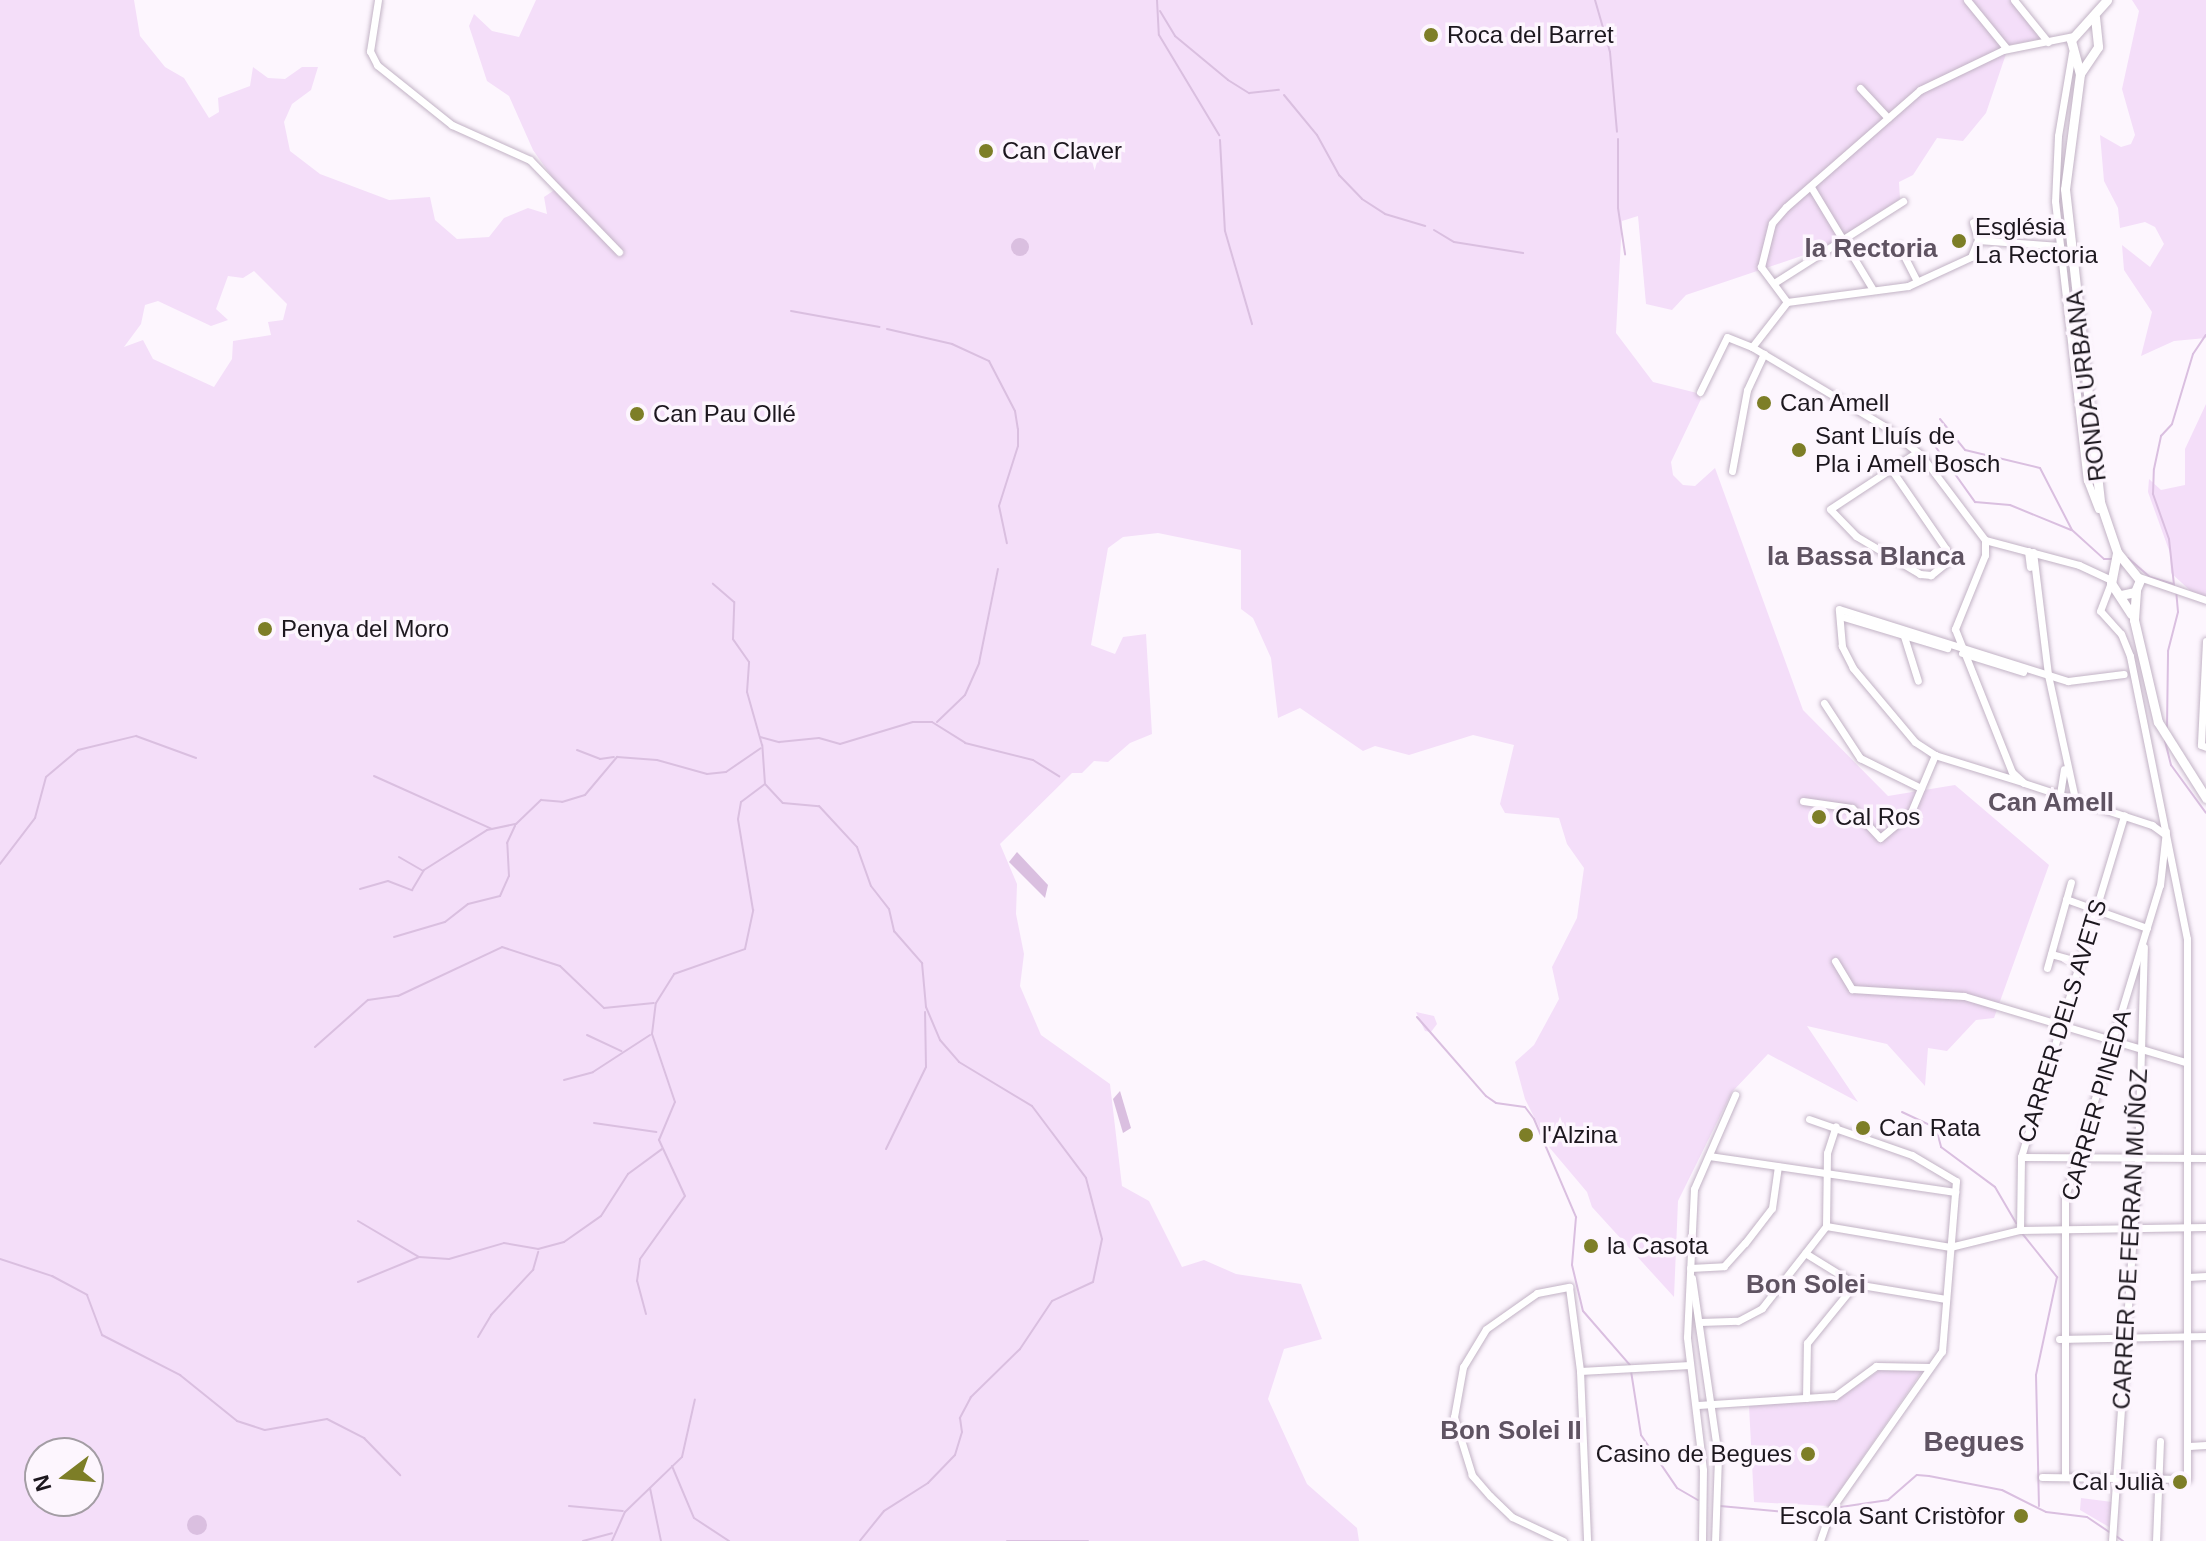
<!DOCTYPE html>
<html>
<head>
<meta charset="utf-8">
<style>
	body { margin:0 }
	#map { position:relative; width:2206px; height:1541px; overflow:hidden; background:#fdf6fe; font-family:Helvetica,sans-serif }
	div>[style] { position:absolute }
	.green>* { inset:0; background:#f4def9 }
	.water>* { inset:0; background:#dabfe0 }
	.round { border-radius:50% }
	.stream>* { height:2px; margin:-1px; padding:0 1px; transform-origin:1px; border-radius:1px; background:#dabfe0 }
	.roads { filter:drop-shadow(0 0 2px #c2b3c5) drop-shadow(0 0 2px #c2b3c5) }
	.minor>* { height:7px; margin:-3.5px; padding:0 3.5px; transform-origin:3.5px; border-radius:3.5px; background:#fff }
	.major>* { height:9px; margin:-4.5px; padding:0 4.5px; transform-origin:4.5px; border-radius:4.5px; background:#fff }
	.dots>* { width:22px; height:22px; translate:-50% -50%; box-sizing:border-box; border:4px solid #fdf6fe; border-radius:50% }
	span { translate:-50% -50%; white-space:nowrap; text-align:center; line-height:1.15; -webkit-text-stroke:7px #fdf6fe; paint-order:stroke }
	.poi-label { font-size:24px; color:#1c171e }
	.left { translate:0 -50%; text-align:left }
	.right { translate:-100% -50%; text-align:right }
	.street-label { font-size:24px; color:#1c171e }
	.neighbourhood-label { font-size:26px; color:#5f5362; font-weight:700 }
	.quarter-label { font-size:28px; color:#5f5362; font-weight:700 }
	.north { position:absolute; left:24px; top:1437px; width:80px; height:80px; box-sizing:border-box; background:#fdf6fe; border:2px solid #a39da4; border-radius:50%; rotate:254deg; font-size:22px; font-weight:700; line-height:32px; text-align:center; color:#1c171e }
	.north::after { content:''; display:block; margin:auto; width:28px; height:36px; background:#7d7e27; clip-path:polygon(50% 0,100% 100%,50% 72%,0 100%) }
</style>
</head>
<body>
<div id="map">
	<div class="green">
		<div style="clip-path:polygon(evenodd,0 0,134px 0,140px 36px,165px 67px,184px 78px,209px 118px,219px 112px,218px 98px,250px 86px,253px 67px,268px 78px,285px 79px,302px 67px,318px 67px,311px 90px,292px 104px,284px 122px,290px 151px,320px 174px,389px 200px,430px 197px,435px 220px,457px 239px,489px 237px,504px 218px,528px 208px,547px 214px,544px 197px,559px 187px,533px 150px,509px 96px,487px 81px,469px 26px,474px 14px,492px 31px,519px 37px,536px 0,2011px 0,2040px 39px,2009px 45px,1986px 113px,1963px 141px,1937px 138px,1913px 175px,1899px 182px,1900px 199px,1825px 248px,1686px 295px,1672px 310px,1646px 304px,1638px 216px,1622px 221px,1616px 333px,1653px 382px,1697px 393px,1701px 399px,1671px 462px,1673px 475px,1683px 485px,1695px 486px,1715px 468px,1803px 710px,1888px 796px,1955px 785px,2049px 865px,1994px 1018px,1976px 1020px,1947px 1051px,1928px 1048px,1925px 1086px,1887px 1044px,1807px 1026px,1858px 1102px,1768px 1054px,1732px 1092px,1678px 1201px,1674px 1297px,1592px 1207px,1587px 1192px,1549px 1147px,1525px 1099px,1515px 1062px,1534px 1045px,1559px 999px,1552px 967px,1577px 918px,1584px 868px,1567px 844px,1559px 818px,1505px 813px,1500px 804px,1514px 745px,1473px 735px,1409px 755px,1375px 746px,1363px 751px,1300px 708px,1278px 718px,1271px 658px,1253px 618px,1241px 609px,1241px 550px,1158px 533px,1123px 537px,1108px 548px,1091px 645px,1115px 654px,1123px 637px,1146px 634px,1152px 734px,1130px 743px,1108px 762px,1094px 761px,1082px 773px,1072px 773px,1000px 844px,1017px 884px,1016px 914px,1024px 954px,1020px 986px,1041px 1035px,1110px 1084px,1122px 1186px,1149px 1201px,1182px 1267px,1204px 1260px,1236px 1274px,1301px 1284px,1322px 1339px,1284px 1349px,1268px 1399px,1307px 1484px,1357px 1528px,1359px 1541px,0 1541px,0 0,254px 271px,287px 304px,283px 320px,268px 322px,271px 335px,233px 341px,232px 359px,214px 387px,153px 359px,143px 340px,124px 347px,141px 324px,145px 305px,158px 301px,211px 326px,228px 320px,216px 309px,228px 276px,243px 278px,254px 271px,0 0,40px 1453px,88px 1453px,88px 1501px,40px 1501px,40px 1453px)"></div>
		<div style="clip-path:polygon(2132px 0,2206px 0,2206px 338px,2174px 341px,2141px 356px,2152px 312px,2124px 270px,2122px 245px,2150px 267px,2164px 244px,2155px 227px,2145px 222px,2120px 228px,2118px 208px,2104px 181px,2101px 146px,2100px 135px,2121px 147px,2131px 144px,2135px 135px,2122px 89px,2139px 11px)"></div>
		<div style="clip-path:polygon(2206px 404px,2206px 605px,2171px 573px,2170px 553px,2148px 492px,2149px 479px,2161px 490px,2185px 485px,2185px 449px)"></div>
		<div style="clip-path:polygon(1416px 1012px,1434px 1016px,1437px 1024px,1431px 1032px,1425px 1031px)"></div>
		<div style="clip-path:polygon(1883px 1368px,1923px 1370px,1829px 1506px,1754px 1502px,1749px 1406px,1838px 1399px)"></div>
		<div style="clip-path:polygon(2081px 1498px,2112px 1502px,2109px 1527px,2080px 1510px)"></div>
	</div>
	<div class="water">
		<div class="round" style="left:1011px;top:238px;width:18px;height:18px"></div>
		<div style="clip-path:polygon(1017px 852px,1048px 885px,1045px 898px,1009px 862px)"></div>
		<div style="clip-path:polygon(1120px 1091px,1131px 1128px,1123px 1133px,1113px 1099px)"></div>
		<div class="round" style="left:187px;top:1515px;width:20px;height:20px"></div>
	</div>
	<div class="stream">
		<div style="left:1157px;top:0;width:35px;rotate:87deg"></div>
		<div style="left:1159px;top:35px;width:117px;rotate:59deg"></div>
		<div style="left:1595px;top:0;width:54px;rotate:73.9deg"></div>
		<div style="left:1610px;top:52px;width:80px;rotate:85deg"></div>
		<div style="left:1160px;top:11px;width:29px;rotate:59deg"></div>
		<div style="left:1175px;top:36px;width:69px;rotate:39.7deg"></div>
		<div style="left:1228px;top:80px;width:25px;rotate:32deg"></div>
		<div style="left:1249px;top:93px;width:30px;rotate:-6deg"></div>
		<div style="left:1284px;top:95px;width:52px;rotate:50.5deg"></div>
		<div style="left:1317px;top:135px;width:46px;rotate:61.2deg"></div>
		<div style="left:1339px;top:175px;width:33px;rotate:46deg"></div>
		<div style="left:1362px;top:199px;width:27px;rotate:33deg"></div>
		<div style="left:1385px;top:214px;width:42px;rotate:16.7deg"></div>
		<div style="left:1618px;top:139px;width:69px;rotate:90deg"></div>
		<div style="left:1618px;top:208px;width:47px;rotate:81.3deg"></div>
		<div style="left:1220px;top:140px;width:91px;rotate:86.9deg"></div>
		<div style="left:1225px;top:231px;width:97px;rotate:73.8deg"></div>
		<div style="left:1434px;top:230px;width:23px;rotate:31deg"></div>
		<div style="left:1454px;top:242px;width:70px;rotate:9.1deg"></div>
		<div style="left:791px;top:311px;width:90px;rotate:10.2deg"></div>
		<div style="left:887px;top:329px;width:67px;rotate:13deg"></div>
		<div style="left:952px;top:344px;width:41px;rotate:24.7deg"></div>
		<div style="left:989px;top:361px;width:56px;rotate:62.5deg"></div>
		<div style="left:1015px;top:411px;width:18px;rotate:81deg"></div>
		<div style="left:1018px;top:429px;width:17px;rotate:90deg"></div>
		<div style="left:1018px;top:446px;width:63px;rotate:107.6deg"></div>
		<div style="left:999px;top:506px;width:38px;rotate:78deg"></div>
		<div style="left:1940px;top:419px;width:40px;rotate:51deg"></div>
		<div style="left:1965px;top:450px;width:77px;rotate:13.5deg"></div>
		<div style="left:2040px;top:468px;width:70px;rotate:62.7deg"></div>
		<div style="left:2072px;top:530px;width:43px;rotate:42.2deg"></div>
		<div style="left:2104px;top:559px;width:8px"></div>
		<div style="left:1935px;top:446px;width:69px;rotate:54.5deg"></div>
		<div style="left:1975px;top:502px;width:35px;rotate:5deg"></div>
		<div style="left:2010px;top:505px;width:66px;rotate:22.3deg"></div>
		<div style="left:2128px;top:558px;width:29px;rotate:41deg"></div>
		<div style="left:2150px;top:577px;width:24px;rotate:17deg"></div>
		<div style="left:2174px;top:585px;width:46px;rotate:-96.2deg"></div>
		<div style="left:2169px;top:539px;width:48px;rotate:-109.6deg"></div>
		<div style="left:2153px;top:494px;width:25px;rotate:-88deg"></div>
		<div style="left:2154px;top:469px;width:34px;rotate:-78deg"></div>
		<div style="left:2161px;top:436px;width:16px;rotate:-47deg"></div>
		<div style="left:2172px;top:424px;width:73px;rotate:-73.3deg"></div>
		<div style="left:2193px;top:354px;width:23px;rotate:-56deg"></div>
		<div style="left:937px;top:722px;width:39px;rotate:-44deg"></div>
		<div style="left:965px;top:695px;width:35px;rotate:-66deg"></div>
		<div style="left:979px;top:663px;width:96px;rotate:-78.6deg"></div>
		<div style="left:2167px;top:727px;width:76px;rotate:-89.2deg"></div>
		<div style="left:2168px;top:651px;width:40px;rotate:-75.6deg"></div>
		<div style="left:2178px;top:612px;width:21px;rotate:-95deg"></div>
		<div style="left:760px;top:737px;width:20px;rotate:15deg"></div>
		<div style="left:779px;top:742px;width:40px;rotate:-5.7deg"></div>
		<div style="left:819px;top:738px;width:22px;rotate:16deg"></div>
		<div style="left:840px;top:744px;width:76px;rotate:-16.8deg"></div>
		<div style="left:913px;top:722px;width:19px"></div>
		<div style="left:932px;top:722px;width:39px;rotate:32deg"></div>
		<div style="left:965px;top:743px;width:70px;rotate:14deg"></div>
		<div style="left:1033px;top:760px;width:31px;rotate:32deg"></div>
		<div style="left:2165px;top:741px;width:25px;rotate:76deg"></div>
		<div style="left:2171px;top:765px;width:59px;rotate:53.9deg"></div>
		<div style="left:577px;top:750px;width:25px;rotate:21deg"></div>
		<div style="left:600px;top:759px;width:14px;rotate:-8deg"></div>
		<div style="left:374px;top:776px;width:129px;rotate:24.2deg"></div>
		<div style="left:765px;top:784px;width:26px;rotate:47deg"></div>
		<div style="left:783px;top:803px;width:36px;rotate:5deg"></div>
		<div style="left:819px;top:806px;width:56px;rotate:47.2deg"></div>
		<div style="left:857px;top:847px;width:41px;rotate:70.3deg"></div>
		<div style="left:871px;top:886px;width:29px;rotate:52deg"></div>
		<div style="left:889px;top:909px;width:23px;rotate:77deg"></div>
		<div style="left:894px;top:931px;width:43px;rotate:48.8deg"></div>
		<div style="left:922px;top:963px;width:44px;rotate:84.8deg"></div>
		<div style="left:926px;top:1007px;width:36px;rotate:67deg"></div>
		<div style="left:940px;top:1040px;width:29px;rotate:49deg"></div>
		<div style="left:959px;top:1062px;width:85px;rotate:31.1deg"></div>
		<div style="left:1032px;top:1106px;width:90px;rotate:53.1deg"></div>
		<div style="left:1086px;top:1178px;width:63px;rotate:75.3deg"></div>
		<div style="left:1102px;top:1239px;width:44px;rotate:101.8deg"></div>
		<div style="left:1093px;top:1282px;width:45px;rotate:155.1deg"></div>
		<div style="left:1052px;top:1301px;width:58px;rotate:123.7deg"></div>
		<div style="left:1020px;top:1349px;width:69px;rotate:135.6deg"></div>
		<div style="left:971px;top:1397px;width:24px;rotate:118deg"></div>
		<div style="left:960px;top:1418px;width:14px;rotate:82deg"></div>
		<div style="left:962px;top:1432px;width:24px;rotate:107deg"></div>
		<div style="left:955px;top:1455px;width:39px;rotate:134deg"></div>
		<div style="left:928px;top:1483px;width:52px;rotate:147.5deg"></div>
		<div style="left:884px;top:1511px;width:38px;rotate:129deg"></div>
		<div style="left:399px;top:857px;width:28px;rotate:30deg"></div>
		<div style="left:0;top:864px;width:58px;rotate:-52.7deg"></div>
		<div style="left:35px;top:818px;width:42px;rotate:-75deg"></div>
		<div style="left:46px;top:777px;width:42px;rotate:-40.2deg"></div>
		<div style="left:78px;top:750px;width:60px;rotate:-13.6deg"></div>
		<div style="left:136px;top:736px;width:64px;rotate:20.1deg"></div>
		<div style="left:360px;top:889px;width:29px;rotate:-16deg"></div>
		<div style="left:388px;top:881px;width:26px;rotate:21deg"></div>
		<div style="left:412px;top:890px;width:23px;rotate:-59deg"></div>
		<div style="left:424px;top:870px;width:75px;rotate:-32.4deg"></div>
		<div style="left:487px;top:830px;width:30px;rotate:-12deg"></div>
		<div style="left:516px;top:824px;width:35px;rotate:-44deg"></div>
		<div style="left:541px;top:800px;width:21px;rotate:5deg"></div>
		<div style="left:562px;top:802px;width:24px;rotate:-17deg"></div>
		<div style="left:585px;top:795px;width:50px;rotate:-49.9deg"></div>
		<div style="left:617px;top:757px;width:40px;rotate:4.3deg"></div>
		<div style="left:657px;top:760px;width:52px;rotate:15.6deg"></div>
		<div style="left:707px;top:774px;width:19px;rotate:-6deg"></div>
		<div style="left:726px;top:772px;width:42px;rotate:-34.4deg"></div>
		<div style="left:394px;top:937px;width:53px;rotate:-16.4deg"></div>
		<div style="left:445px;top:922px;width:29px;rotate:-38deg"></div>
		<div style="left:468px;top:904px;width:33px;rotate:-14deg"></div>
		<div style="left:500px;top:896px;width:22px;rotate:-66deg"></div>
		<div style="left:509px;top:876px;width:33px;rotate:-93deg"></div>
		<div style="left:507px;top:843px;width:19px;rotate:-65deg"></div>
		<div style="left:1417px;top:1017px;width:105px;rotate:48.9deg"></div>
		<div style="left:1486px;top:1096px;width:12px;rotate:35deg"></div>
		<div style="left:1496px;top:1103px;width:29px;rotate:8deg"></div>
		<div style="left:1525px;top:1107px;width:15px;rotate:53deg"></div>
		<div style="left:1534px;top:1119px;width:107px;rotate:66.8deg"></div>
		<div style="left:1576px;top:1217px;width:48px;rotate:94.8deg"></div>
		<div style="left:1572px;top:1265px;width:47px;rotate:76.6deg"></div>
		<div style="left:1583px;top:1311px;width:72px;rotate:49deg"></div>
		<div style="left:587px;top:1035px;width:38px;rotate:25deg"></div>
		<div style="left:315px;top:1047px;width:71px;rotate:-41.6deg"></div>
		<div style="left:368px;top:1000px;width:30px;rotate:-8deg"></div>
		<div style="left:398px;top:996px;width:115px;rotate:-25.2deg"></div>
		<div style="left:502px;top:947px;width:61px;rotate:18.1deg"></div>
		<div style="left:560px;top:966px;width:61px;rotate:43.7deg"></div>
		<div style="left:604px;top:1008px;width:50px;rotate:-5.7deg"></div>
		<div style="left:564px;top:1080px;width:30px;rotate:-15deg"></div>
		<div style="left:593px;top:1072px;width:68px;rotate:-33deg"></div>
		<div style="left:1902px;top:1112px;width:38px;rotate:25deg"></div>
		<div style="left:1936px;top:1128px;width:20px;rotate:75deg"></div>
		<div style="left:1941px;top:1147px;width:67px;rotate:36.5deg"></div>
		<div style="left:1995px;top:1187px;width:42px;rotate:59.7deg"></div>
		<div style="left:594px;top:1123px;width:63px;rotate:8.3deg"></div>
		<div style="left:886px;top:1149px;width:91px;rotate:-64deg"></div>
		<div style="left:926px;top:1067px;width:55px;rotate:-91deg"></div>
		<div style="left:358px;top:1221px;width:71px;rotate:30.5deg"></div>
		<div style="left:2021px;top:1232px;width:58px;rotate:51.3deg"></div>
		<div style="left:2057px;top:1277px;width:100px;rotate:102.1deg"></div>
		<div style="left:2036px;top:1375px;width:131px;rotate:88.7deg"></div>
		<div style="left:0;top:1259px;width:55px;rotate:18.1deg"></div>
		<div style="left:52px;top:1276px;width:40px;rotate:28deg"></div>
		<div style="left:87px;top:1295px;width:43px;rotate:69.4deg"></div>
		<div style="left:102px;top:1335px;width:88px;rotate:27.1deg"></div>
		<div style="left:180px;top:1375px;width:73px;rotate:38.9deg"></div>
		<div style="left:237px;top:1421px;width:29px;rotate:18deg"></div>
		<div style="left:265px;top:1430px;width:63px;rotate:-10.1deg"></div>
		<div style="left:327px;top:1419px;width:42px;rotate:27.2deg"></div>
		<div style="left:364px;top:1438px;width:52px;rotate:45.8deg"></div>
		<div style="left:358px;top:1282px;width:66px;rotate:-22.3deg"></div>
		<div style="left:419px;top:1257px;width:30px;rotate:4deg"></div>
		<div style="left:449px;top:1259px;width:57px;rotate:-16.2deg"></div>
		<div style="left:504px;top:1243px;width:35px;rotate:10deg"></div>
		<div style="left:538px;top:1249px;width:27px;rotate:-15deg"></div>
		<div style="left:564px;top:1242px;width:45px;rotate:-35.1deg"></div>
		<div style="left:601px;top:1216px;width:50px;rotate:-57.3deg"></div>
		<div style="left:628px;top:1174px;width:42px;rotate:-36.3deg"></div>
		<div style="left:646px;top:1314px;width:34px;rotate:-105deg"></div>
		<div style="left:637px;top:1281px;width:22px;rotate:-82deg"></div>
		<div style="left:640px;top:1259px;width:77px;rotate:-54.5deg"></div>
		<div style="left:685px;top:1196px;width:62px;rotate:-114.9deg"></div>
		<div style="left:659px;top:1140px;width:41px;rotate:-67.2deg"></div>
		<div style="left:675px;top:1102px;width:72px;rotate:-108.7deg"></div>
		<div style="left:652px;top:1034px;width:31px;rotate:-83deg"></div>
		<div style="left:656px;top:1003px;width:34px;rotate:-58deg"></div>
		<div style="left:674px;top:974px;width:75px;rotate:-19.4deg"></div>
		<div style="left:745px;top:949px;width:40px;rotate:-78deg"></div>
		<div style="left:753px;top:910px;width:92px;rotate:-99.4deg"></div>
		<div style="left:738px;top:819px;width:17px;rotate:-80deg"></div>
		<div style="left:741px;top:802px;width:30px;rotate:-37deg"></div>
		<div style="left:765px;top:784px;width:39px;rotate:-94deg"></div>
		<div style="left:762px;top:745px;width:55px;rotate:-105.8deg"></div>
		<div style="left:747px;top:692px;width:30px;rotate:-86deg"></div>
		<div style="left:749px;top:662px;width:28px;rotate:-125deg"></div>
		<div style="left:733px;top:639px;width:37px;rotate:-88deg"></div>
		<div style="left:734px;top:602px;width:28px;rotate:-139deg"></div>
		<div style="left:478px;top:1337px;width:26px;rotate:-59deg"></div>
		<div style="left:491px;top:1315px;width:62px;rotate:-47deg"></div>
		<div style="left:533px;top:1270px;width:19px;rotate:-74deg"></div>
		<div style="left:1631px;top:1371px;width:65px;rotate:81.1deg"></div>
		<div style="left:1641px;top:1435px;width:64px;rotate:55.8deg"></div>
		<div style="left:1677px;top:1488px;width:24px;rotate:30deg"></div>
		<div style="left:672px;top:1466px;width:56px;rotate:67.1deg"></div>
		<div style="left:694px;top:1518px;width:42px;rotate:33.3deg"></div>
		<div style="left:650px;top:1488px;width:54px;rotate:78.3deg"></div>
		<div style="left:569px;top:1506px;width:54px;rotate:5.3deg"></div>
		<div style="left:1720px;top:1506px;width:87px;rotate:5.3deg"></div>
		<div style="left:1807px;top:1514px;width:21px;rotate:-11deg"></div>
		<div style="left:1834px;top:1508px;width:55px;rotate:-8.4deg"></div>
		<div style="left:1888px;top:1500px;width:38px;rotate:-41deg"></div>
		<div style="left:1917px;top:1475px;width:12px;rotate:5deg"></div>
		<div style="left:1929px;top:1476px;width:74px;rotate:10.9deg"></div>
		<div style="left:2002px;top:1490px;width:49px;rotate:26.6deg"></div>
		<div style="left:2046px;top:1512px;width:41px;rotate:7deg"></div>
		<div style="left:2087px;top:1517px;width:29px;rotate:34deg"></div>
		<div style="left:2116px;top:1536px;width:9px;rotate:36deg"></div>
		<div style="left:583px;top:1541px;width:30px;rotate:-15deg"></div>
		<div style="left:612px;top:1541px;width:32px;rotate:-66deg"></div>
		<div style="left:625px;top:1512px;width:79px;rotate:-44deg"></div>
		<div style="left:682px;top:1457px;width:59px;rotate:-77.4deg"></div>
		<div style="left:1007px;top:1541px;width:81px"></div>
	</div>
	<div class="roads">
		<div class="minor">
			<div style="left:378px;top:0;width:52px;rotate:98.9deg"></div>
			<div style="left:370px;top:51px;width:16px;rotate:63deg"></div>
			<div style="left:377px;top:65px;width:96px;rotate:38.7deg"></div>
			<div style="left:452px;top:125px;width:85px;rotate:24.2deg"></div>
			<div style="left:530px;top:160px;width:128px;rotate:45.9deg"></div>
			<div style="left:1967px;top:0;width:63px;rotate:50.8deg"></div>
			<div style="left:2014px;top:0;width:54px;rotate:51deg"></div>
			<div style="left:2072px;top:53px;width:84px;rotate:99.6deg"></div>
			<div style="left:2058px;top:136px;width:65px;rotate:92.6deg"></div>
			<div style="left:2055px;top:201px;width:281px;rotate:83.5deg"></div>
			<div style="left:2087px;top:480px;width:31px;rotate:69deg"></div>
			<div style="left:1860px;top:88px;width:41px;rotate:47deg"></div>
			<div style="left:1811px;top:187px;width:118px;rotate:58.9deg"></div>
			<div style="left:1973px;top:222px;width:19px;rotate:74deg"></div>
			<div style="left:1899px;top:246px;width:39px;rotate:63deg"></div>
			<div style="left:1774px;top:283px;width:153px;rotate:-32.4deg"></div>
			<div style="left:1787px;top:302px;width:44px;rotate:-126.6deg"></div>
			<div style="left:1761px;top:267px;width:45px;rotate:-76deg"></div>
			<div style="left:1772px;top:223px;width:21px;rotate:-49deg"></div>
			<div style="left:1786px;top:207px;width:178px;rotate:-41.1deg"></div>
			<div style="left:1920px;top:90px;width:92px;rotate:-25.7deg"></div>
			<div style="left:2003px;top:50px;width:71px;rotate:-11.3deg"></div>
			<div style="left:1752px;top:347px;width:57px;rotate:-52.1deg"></div>
			<div style="left:1787px;top:302px;width:122px;rotate:-7.5deg"></div>
			<div style="left:1908px;top:286px;width:69px;rotate:-24.7deg"></div>
			<div style="left:1971px;top:257px;width:18px;rotate:-68deg"></div>
			<div style="left:1978px;top:240px;width:82px;rotate:4.2deg"></div>
			<div style="left:1700px;top:392px;width:61px;rotate:-63.9deg"></div>
			<div style="left:1727px;top:337px;width:27px;rotate:22deg"></div>
			<div style="left:1752px;top:347px;width:154px;rotate:30.9deg"></div>
			<div style="left:1884px;top:426px;width:47px;rotate:38.1deg"></div>
			<div style="left:1921px;top:455px;width:106px;rotate:53deg"></div>
			<div style="left:1891px;top:469px;width:97px;rotate:55.5deg"></div>
			<div style="left:1946px;top:549px;width:13px;rotate:86deg"></div>
			<div style="left:1947px;top:562px;width:21px;rotate:141deg"></div>
			<div style="left:1931px;top:575px;width:11px;rotate:-175deg"></div>
			<div style="left:1920px;top:574px;width:74px;rotate:-149.3deg"></div>
			<div style="left:1856px;top:536px;width:37px;rotate:-134deg"></div>
			<div style="left:1830px;top:509px;width:73px;rotate:-33.3deg"></div>
			<div style="left:1891px;top:469px;width:31px;rotate:-33deg"></div>
			<div style="left:1732px;top:471px;width:82px;rotate:-79.5deg"></div>
			<div style="left:1747px;top:390px;width:40px;rotate:-65deg"></div>
			<div style="left:1985px;top:540px;width:15px;rotate:90deg"></div>
			<div style="left:1985px;top:555px;width:80px;rotate:112.1deg"></div>
			<div style="left:1955px;top:629px;width:154px;rotate:68.3deg"></div>
			<div style="left:2012px;top:772px;width:16px;rotate:43deg"></div>
			<div style="left:2024px;top:783px;width:135px;rotate:18.2deg"></div>
			<div style="left:2152px;top:825px;width:17px;rotate:36deg"></div>
			<div style="left:1985px;top:540px;width:97px;rotate:14.9deg"></div>
			<div style="left:2079px;top:565px;width:35px;rotate:25deg"></div>
			<div style="left:2028px;top:551px;width:16px;rotate:83deg"></div>
			<div style="left:2033px;top:552px;width:124px;rotate:83deg"></div>
			<div style="left:2048px;top:675px;width:127px;rotate:77.7deg"></div>
			<div style="left:2139px;top:577px;width:71px;rotate:18.9deg"></div>
			<div style="left:1840px;top:616px;width:112px;rotate:16.7deg"></div>
			<div style="left:1902px;top:630px;width:53px;rotate:72.6deg"></div>
			<div style="left:2206px;top:641px;width:104px;rotate:92.8deg"></div>
			<div style="left:2201px;top:745px;width:5px;rotate:22deg"></div>
			<div style="left:1962px;top:653px;width:64px;rotate:17.3deg"></div>
			<div style="left:1824px;top:703px;width:66px;rotate:56.8deg"></div>
			<div style="left:1860px;top:758px;width:68px;rotate:26.2deg"></div>
			<div style="left:2022px;top:782px;width:91px;rotate:-162.8deg"></div>
			<div style="left:1935px;top:755px;width:24px;rotate:-147deg"></div>
			<div style="left:1915px;top:742px;width:97px;rotate:-130deg"></div>
			<div style="left:1853px;top:668px;width:25px;rotate:-117deg"></div>
			<div style="left:1842px;top:646px;width:37px;rotate:-95deg"></div>
			<div style="left:1839px;top:609px;width:240px;rotate:17.5deg"></div>
			<div style="left:2068px;top:681px;width:56px;rotate:-7.1deg"></div>
			<div style="left:2060px;top:794px;width:25px;rotate:-81deg"></div>
			<div style="left:1803px;top:801px;width:49px;rotate:8.1deg"></div>
			<div style="left:1852px;top:808px;width:41px;rotate:47deg"></div>
			<div style="left:1880px;top:838px;width:40px;rotate:-40deg"></div>
			<div style="left:1911px;top:812px;width:62px;rotate:-67.2deg"></div>
			<div style="left:2066px;top:899px;width:86px;rotate:19.7deg"></div>
			<div style="left:2051px;top:954px;width:30px;rotate:15deg"></div>
			<div style="left:1835px;top:961px;width:33px;rotate:59deg"></div>
			<div style="left:1852px;top:989px;width:112px;rotate:3.6deg"></div>
			<div style="left:1964px;top:996px;width:232px;rotate:16.6deg"></div>
			<div style="left:2047px;top:968px;width:89px;rotate:-74.4deg"></div>
			<div style="left:1809px;top:1119px;width:109px;rotate:19.3deg"></div>
			<div style="left:1912px;top:1155px;width:51px;rotate:30.6deg"></div>
			<div style="left:1956px;top:1181px;width:171px;rotate:94.7deg"></div>
			<div style="left:1942px;top:1351px;width:193px;rotate:125.1deg"></div>
			<div style="left:1831px;top:1509px;width:34px;rotate:109deg"></div>
			<div style="left:1709px;top:1156px;width:249px;rotate:8.3deg"></div>
			<div style="left:2021px;top:1157px;width:185px;rotate:0.3deg"></div>
			<div style="left:1826px;top:1226px;width:126px;rotate:9.6deg"></div>
			<div style="left:1950px;top:1247px;width:72px;rotate:-13.7deg"></div>
			<div style="left:2020px;top:1230px;width:186px;rotate:-0.9deg"></div>
			<div style="left:2020px;top:1230px;width:73px;rotate:-89.2deg"></div>
			<div style="left:2021px;top:1157px;width:357px;rotate:-73.2deg"></div>
			<div style="left:1805px;top:1253px;width:59px;rotate:31.8deg"></div>
			<div style="left:1855px;top:1284px;width:92px;rotate:9.4deg"></div>
			<div style="left:1690px;top:1268px;width:34px;rotate:-3deg"></div>
			<div style="left:1724px;top:1266px;width:31px;rotate:-48deg"></div>
			<div style="left:1745px;top:1243px;width:44px;rotate:-52.4deg"></div>
			<div style="left:1772px;top:1208px;width:42px;rotate:-81.9deg"></div>
			<div style="left:2188px;top:1277px;width:18px;rotate:-3deg"></div>
			<div style="left:1692px;top:1278px;width:181px;rotate:81.7deg"></div>
			<div style="left:1718px;top:1457px;width:84px;rotate:92deg"></div>
			<div style="left:1700px;top:1322px;width:38px;rotate:-2deg"></div>
			<div style="left:1738px;top:1321px;width:27px;rotate:-28deg"></div>
			<div style="left:1762px;top:1308px;width:104px;rotate:-52deg"></div>
			<div style="left:1826px;top:1226px;width:73px;rotate:-89.2deg"></div>
			<div style="left:1827px;top:1153px;width:28px;rotate:-72deg"></div>
			<div style="left:2059px;top:1339px;width:147px;rotate:-1.2deg"></div>
			<div style="left:1580px;top:1371px;width:110px;rotate:-3.1deg"></div>
			<div style="left:1806px;top:1398px;width:55px;rotate:-89deg"></div>
			<div style="left:1807px;top:1343px;width:76px;rotate:-50.9deg"></div>
			<div style="left:1698px;top:1405px;width:137px;rotate:-3.8deg"></div>
			<div style="left:1835px;top:1396px;width:51px;rotate:-36.2deg"></div>
			<div style="left:1876px;top:1366px;width:54px;rotate:1.1deg"></div>
			<div style="left:2189px;top:1446px;width:17px;rotate:-3deg"></div>
			<div style="left:2042px;top:1477px;width:145px;rotate:0.8deg"></div>
			<div style="left:2187px;top:1479px;width:540px;rotate:-90deg"></div>
			<div style="left:2187px;top:939px;width:289px;rotate:-101.4deg"></div>
			<div style="left:2130px;top:656px;width:24px;rotate:-112deg"></div>
			<div style="left:2121px;top:634px;width:31px;rotate:-132deg"></div>
			<div style="left:2100px;top:611px;width:30px;rotate:-69deg"></div>
			<div style="left:2065px;top:1477px;width:280px;rotate:-90deg"></div>
			<div style="left:2065px;top:1197px;width:326px;rotate:-73.1deg"></div>
			<div style="left:2160px;top:885px;width:54px;rotate:-83.7deg"></div>
			<div style="left:1563px;top:1541px;width:56px;rotate:-154.8deg"></div>
			<div style="left:1512px;top:1517px;width:30px;rotate:-136deg"></div>
			<div style="left:1490px;top:1496px;width:28px;rotate:-131deg"></div>
			<div style="left:1472px;top:1475px;width:61px;rotate:-107.2deg"></div>
			<div style="left:1454px;top:1417px;width:51px;rotate:-79.8deg"></div>
			<div style="left:1463px;top:1367px;width:44px;rotate:-58.8deg"></div>
			<div style="left:1486px;top:1329px;width:62px;rotate:-35.2deg"></div>
			<div style="left:1537px;top:1293px;width:33px;rotate:-11deg"></div>
			<div style="left:1569px;top:1287px;width:85px;rotate:82.5deg"></div>
			<div style="left:1580px;top:1371px;width:170px;rotate:87.6deg"></div>
			<div style="left:1702px;top:1541px;width:71px;rotate:-89.2deg"></div>
			<div style="left:1703px;top:1470px;width:134px;rotate:-96.9deg"></div>
			<div style="left:1687px;top:1337px;width:148px;rotate:-87.3deg"></div>
			<div style="left:1694px;top:1189px;width:103px;rotate:-66.4deg"></div>
			<div style="left:2112px;top:1541px;width:384px;rotate:-86.1deg"></div>
			<div style="left:2138px;top:1158px;width:211px;rotate:-88.4deg"></div>
			<div style="left:2156px;top:1541px;width:100px;rotate:-87.7deg"></div>
		</div>
		<div class="major">
			<div style="left:2095px;top:17px;width:30px;rotate:84deg"></div>
			<div style="left:2098px;top:47px;width:32px;rotate:124deg"></div>
			<div style="left:2080px;top:74px;width:116px;rotate:97.4deg"></div>
			<div style="left:2065px;top:189px;width:315px;rotate:83.6deg"></div>
			<div style="left:2100px;top:502px;width:53px;rotate:71.2deg"></div>
			<div style="left:2117px;top:552px;width:36px;rotate:51deg"></div>
			<div style="left:2140px;top:580px;width:13px;rotate:113deg"></div>
			<div style="left:2135px;top:592px;width:14px;rotate:168deg"></div>
			<div style="left:2080px;top:74px;width:35px;rotate:-105deg"></div>
			<div style="left:2071px;top:40px;width:54px;rotate:-48deg"></div>
			<div style="left:2117px;top:553px;width:31px;rotate:101deg"></div>
			<div style="left:2111px;top:583px;width:37px;rotate:57deg"></div>
			<div style="left:2136px;top:591px;width:29px;rotate:94deg"></div>
			<div style="left:2134px;top:620px;width:105px;rotate:76.8deg"></div>
			<div style="left:2158px;top:722px;width:90px;rotate:57.7deg"></div>
		</div>
	</div>
	<div class="dots">
		<div style="left:1431px;top:35px;background:#7d7e27"></div>
		<div style="left:986px;top:151px;background:#7d7e27"></div>
		<div style="left:1959px;top:241px;background:#7d7e27"></div>
		<div style="left:1764px;top:403px;background:#7d7e27"></div>
		<div style="left:637px;top:414px;background:#7d7e27"></div>
		<div style="left:1799px;top:450px;background:#7d7e27"></div>
		<div style="left:265px;top:629px;background:#7d7e27"></div>
		<div style="left:1819px;top:817px;background:#7d7e27"></div>
		<div style="left:1863px;top:1128px;background:#7d7e27"></div>
		<div style="left:1526px;top:1135px;background:#7d7e27"></div>
		<div style="left:1591px;top:1246px;background:#7d7e27"></div>
		<div style="left:1808px;top:1454px;background:#7d7e27"></div>
		<div style="left:2180px;top:1482px;background:#7d7e27"></div>
		<div style="left:2021px;top:1516px;background:#7d7e27"></div>
	</div>
	<div class="poi-label">
		<span class="left" style="left:1447px;top:35px">Roca del Barret</span>
		<span class="left" style="left:1002px;top:151px">Can Claver</span>
		<span class="left" style="left:1975px;top:241px">Església<br>La Rectoria</span>
		<span class="left" style="left:1780px;top:403px">Can Amell</span>
		<span class="left" style="left:653px;top:414px">Can Pau Ollé</span>
		<span class="left" style="left:1815px;top:450px">Sant Lluís de<br>Pla i Amell Bosch</span>
		<span class="left" style="left:281px;top:629px">Penya del Moro</span>
		<span class="left" style="left:1835px;top:817px">Cal Ros</span>
		<span class="left" style="left:1879px;top:1128px">Can Rata</span>
		<span class="left" style="left:1542px;top:1135px">l'Alzina</span>
		<span class="left" style="left:1607px;top:1246px">la Casota</span>
		<span class="right" style="left:1792px;top:1454px">Casino de Begues</span>
		<span class="right" style="left:2164px;top:1482px">Cal Julià</span>
		<span class="right" style="left:2005px;top:1516px">Escola Sant Cristòfor</span>
	</div>
	<div class="street-label">
		<span style="left:2086px;top:386px;rotate:-97deg">RONDA URBANA</span>
		<span style="left:2062px;top:1021px;rotate:-73deg">CARRER DELS AVETS</span>
		<span style="left:2096px;top:1105px;rotate:-74deg">CARRER PINEDA</span>
		<span style="left:2130px;top:1239px;rotate:-87deg">CARRER DE FERRAN MUÑOZ</span>
	</div>
	<div class="neighbourhood-label">
		<span style="left:1871px;top:249px">la Rectoria</span>
		<span style="left:1866px;top:557px">la Bassa Blanca</span>
		<span style="left:2051px;top:803px">Can Amell</span>
		<span style="left:1806px;top:1285px">Bon Solei</span>
		<span style="left:1511px;top:1431px">Bon Solei II</span>
	</div>
	<div class="quarter-label">
		<span style="left:1974px;top:1442px">Begues</span>
	</div>
	<div class="north">N</div>
</div>
</body>
</html>
